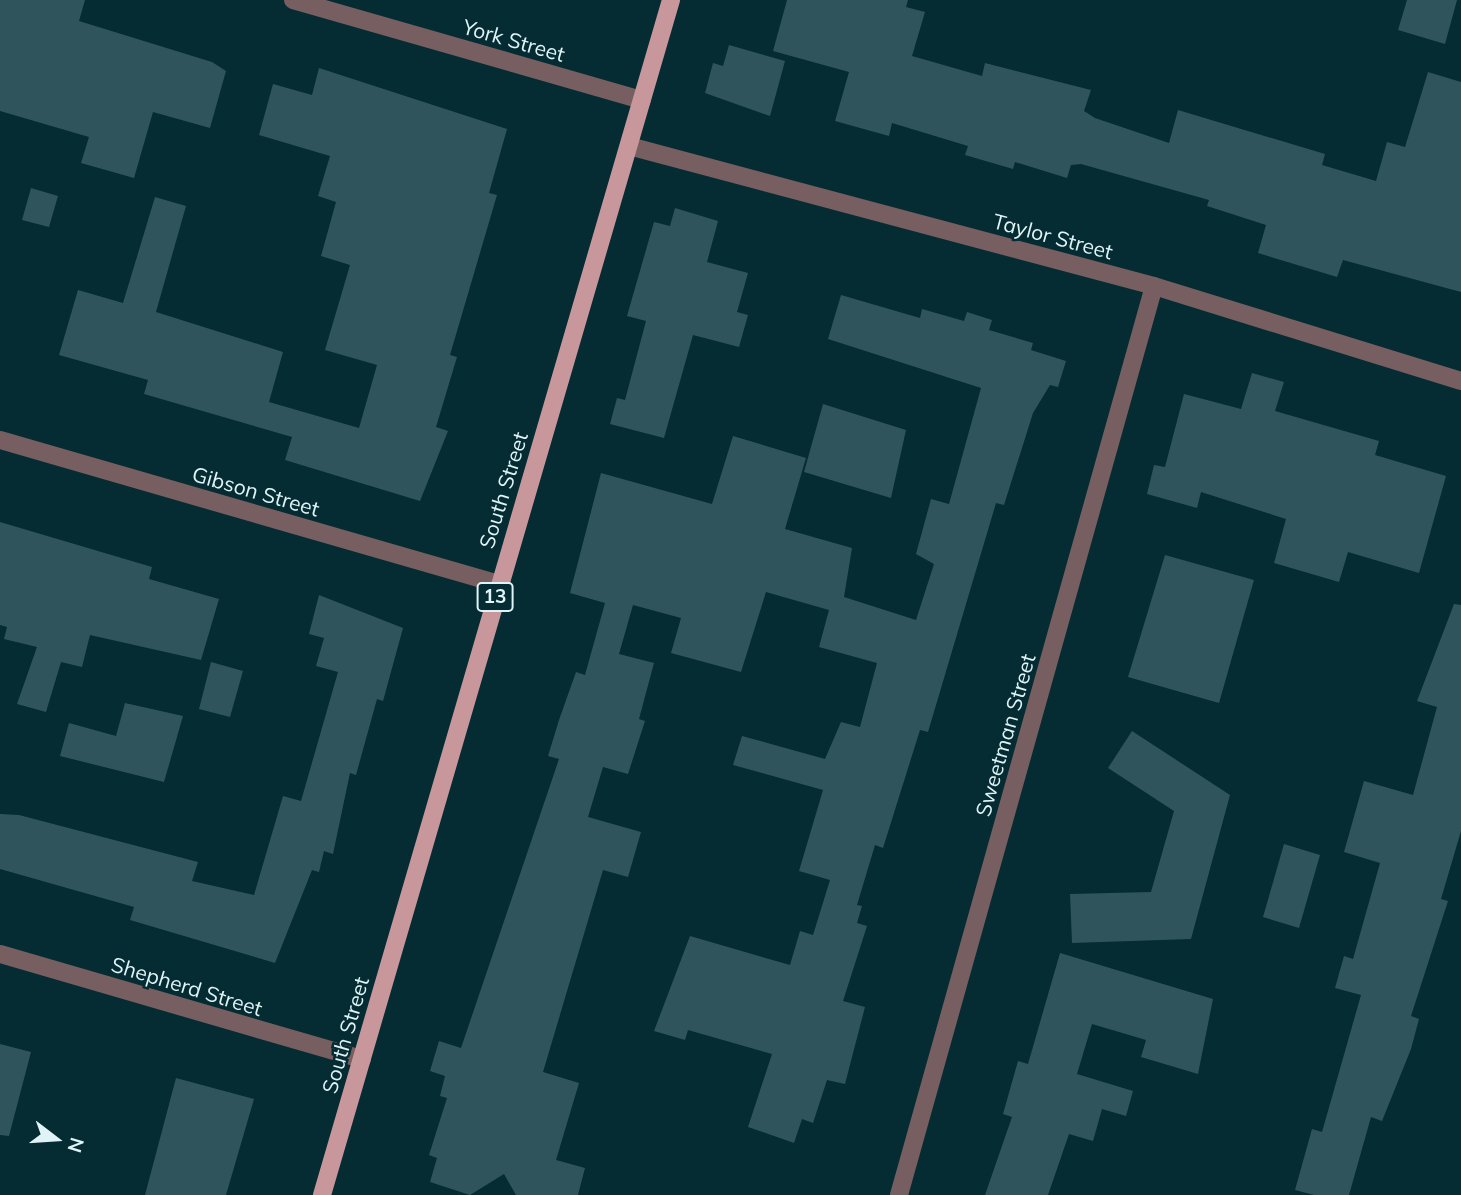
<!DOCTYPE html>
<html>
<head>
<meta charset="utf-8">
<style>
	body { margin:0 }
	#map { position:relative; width:1461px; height:1195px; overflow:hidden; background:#052c32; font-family:Mulish,sans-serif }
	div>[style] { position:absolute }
	.building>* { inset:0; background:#30545b }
	.minor>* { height:18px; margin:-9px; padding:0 9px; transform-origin:9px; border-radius:9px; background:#775f61 }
	.major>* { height:18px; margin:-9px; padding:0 9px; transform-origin:9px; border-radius:9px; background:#c8979c }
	span { translate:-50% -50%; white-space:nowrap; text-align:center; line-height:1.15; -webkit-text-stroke:5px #052c32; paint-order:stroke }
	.shield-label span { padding:2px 5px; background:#052c32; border:2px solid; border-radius:5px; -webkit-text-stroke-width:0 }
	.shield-label { font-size:19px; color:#e0f4f7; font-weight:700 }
	.street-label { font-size:21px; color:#e0f4f7 }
	.north { position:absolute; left:21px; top:1104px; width:70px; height:70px; -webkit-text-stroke:5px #052c32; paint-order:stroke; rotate:107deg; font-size:19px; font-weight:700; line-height:28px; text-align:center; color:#e0f4f7 }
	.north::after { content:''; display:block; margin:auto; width:24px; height:32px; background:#e0f4f7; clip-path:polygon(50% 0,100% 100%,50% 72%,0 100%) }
</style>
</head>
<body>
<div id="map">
	<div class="building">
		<div style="clip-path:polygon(0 0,85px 0,79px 21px,212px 62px,226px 71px,210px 128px,153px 112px,134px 178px,81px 163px,89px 137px,0 111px)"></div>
		<div style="clip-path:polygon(787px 0,908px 0,906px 7px,925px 12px,912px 56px,982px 76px,985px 63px,1091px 90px,1084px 111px,1095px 118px,1169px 143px,1178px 110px,1325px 154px,1322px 165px,1376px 181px,1387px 142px,1405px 147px,1428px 72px,1461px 82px,1461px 292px,1343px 260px,1337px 277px,1258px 253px,1266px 225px,1207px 206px,1209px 200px,1081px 164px,1071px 165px,1067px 178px,1015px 162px,1013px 169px,965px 155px,968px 146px,892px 123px,889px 136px,835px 121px,849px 72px,773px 51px)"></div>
		<div style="clip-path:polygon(1407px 0,1457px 0,1445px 44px,1398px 30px)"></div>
		<div style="clip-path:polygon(729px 45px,785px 61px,770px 116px,705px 93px,713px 63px,723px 66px)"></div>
		<div style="clip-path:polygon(319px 68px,507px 129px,489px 193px,497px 195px,450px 355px,457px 357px,436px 427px,448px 431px,420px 501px,285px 460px,292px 437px,144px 394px,148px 380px,59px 355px,78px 290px,123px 303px,155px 197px,186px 206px,156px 312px,283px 352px,269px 402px,359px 428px,377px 365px,325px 350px,350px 265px,321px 256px,336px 202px,318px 196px,330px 156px,259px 135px,273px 84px,312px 95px)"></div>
		<div style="clip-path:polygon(31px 188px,58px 196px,49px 227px,22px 220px)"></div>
		<div style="clip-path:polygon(675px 208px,718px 221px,707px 262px,748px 273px,737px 312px,748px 315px,739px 347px,693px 335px,664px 438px,610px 424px,617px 398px,625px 400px,646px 321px,627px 316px,654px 222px,670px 226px)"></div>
		<div style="clip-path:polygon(841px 295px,920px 318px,922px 309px,964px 321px,967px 312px,992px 320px,989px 330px,1033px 343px,1031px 350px,1066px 361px,1058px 387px,1050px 385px,1033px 413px,1004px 505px,996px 503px,928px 732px,920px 730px,883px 848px,875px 845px,857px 905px,862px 906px,857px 923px,867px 926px,843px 1001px,865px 1007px,845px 1084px,827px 1080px,813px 1123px,802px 1119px,794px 1143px,748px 1127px,772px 1054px,688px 1030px,685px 1040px,654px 1031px,690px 936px,790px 965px,800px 931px,813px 935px,830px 880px,799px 871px,823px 790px,733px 765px,742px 736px,825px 759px,841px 722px,860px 727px,877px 663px,819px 647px,829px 610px,766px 592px,741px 672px,671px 653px,681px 618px,633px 605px,619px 654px,654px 663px,639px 719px,645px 721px,628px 774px,603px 767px,588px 817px,641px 832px,628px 877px,603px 870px,543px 1072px,579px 1083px,556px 1160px,585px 1168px,578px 1195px,516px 1195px,504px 1174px,470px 1195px,430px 1182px,437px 1158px,429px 1155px,447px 1098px,440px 1096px,445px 1076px,430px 1071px,439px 1041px,461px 1048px,559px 759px,548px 756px,559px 720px,576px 672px,585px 675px,605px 603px,570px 593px,601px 473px,712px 504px,733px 436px,806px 458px,785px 529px,852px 548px,844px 597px,916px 620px,934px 564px,916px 554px,931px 499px,949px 504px,981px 388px,828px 339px)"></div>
		<div style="clip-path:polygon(1252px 373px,1284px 382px,1275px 411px,1379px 441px,1375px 455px,1446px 476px,1419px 573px,1348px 552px,1339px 582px,1274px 563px,1286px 519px,1201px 492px,1197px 508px,1147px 494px,1154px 465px,1165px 467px,1184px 394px,1241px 409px)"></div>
		<div style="clip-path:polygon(823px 404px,906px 430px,891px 498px,804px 472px)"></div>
		<div style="clip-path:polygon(0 522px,152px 567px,149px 579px,219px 599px,201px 660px,90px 635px,82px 667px,61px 662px,46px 712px,17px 704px,37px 647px,4px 639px,7px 627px,0 625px)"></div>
		<div style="clip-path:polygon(1165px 555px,1254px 580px,1219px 703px,1128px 677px)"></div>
		<div style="clip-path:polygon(319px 595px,403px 628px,383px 701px,377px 699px,356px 775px,350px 773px,333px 854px,324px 851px,319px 872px,312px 870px,275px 963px,130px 920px,134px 907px,0 869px,0 814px,19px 815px,198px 862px,192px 881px,254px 895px,283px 796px,301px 801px,338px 672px,316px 666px,324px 638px,309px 634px)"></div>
		<div style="clip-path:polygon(1454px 604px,1461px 605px,1461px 831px,1441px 899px,1448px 901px,1411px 1016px,1419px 1019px,1411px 1049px,1382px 1121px,1371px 1117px,1349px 1195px,1314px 1195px,1295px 1190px,1312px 1129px,1322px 1132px,1361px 995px,1335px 988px,1344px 956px,1353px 959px,1380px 863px,1344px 852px,1364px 781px,1413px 795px,1437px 707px,1417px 701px)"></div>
		<div style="clip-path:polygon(211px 662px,243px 671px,230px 717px,199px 709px)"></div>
		<div style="clip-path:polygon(125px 703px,183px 716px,164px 782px,60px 756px,69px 723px,116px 736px)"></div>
		<div style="clip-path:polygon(1132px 731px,1230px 795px,1191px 939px,1072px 943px,1070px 894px,1151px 892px,1174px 811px,1108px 768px)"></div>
		<div style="clip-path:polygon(1284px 844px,1320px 855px,1299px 928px,1263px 917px)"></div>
		<div style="clip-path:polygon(1060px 953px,1213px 999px,1198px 1074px,1141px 1057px,1146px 1040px,1092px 1024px,1077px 1074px,1133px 1091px,1126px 1116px,1102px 1109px,1093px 1141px,1069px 1134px,1048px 1195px,985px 1195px,1012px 1117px,1003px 1114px,1018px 1061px,1028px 1064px)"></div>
		<div style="clip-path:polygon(0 1044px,31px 1052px,9px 1136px,0 1135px)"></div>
		<div style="clip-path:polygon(176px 1078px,254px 1099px,226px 1195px,145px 1195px)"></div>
	</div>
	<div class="minor">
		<div style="left:293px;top:0;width:363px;rotate:16deg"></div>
		<div style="left:629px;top:146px;width:543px;rotate:14.93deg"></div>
		<div style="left:1154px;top:286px;width:321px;rotate:17.2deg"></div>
		<div style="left:0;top:440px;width:519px;rotate:16.1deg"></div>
		<div style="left:0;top:954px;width:377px;rotate:16.2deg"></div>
		<div style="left:899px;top:1195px;width:944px;rotate:-74.33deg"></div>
	</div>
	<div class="major">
		<div style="left:322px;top:1195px;width:1245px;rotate:-73.72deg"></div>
	</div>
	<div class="shield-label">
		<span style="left:495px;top:597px">13</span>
	</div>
	<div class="street-label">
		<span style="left:514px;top:40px;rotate:16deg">York Street</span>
		<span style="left:1053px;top:236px;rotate:15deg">Taylor Street</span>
		<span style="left:503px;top:490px;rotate:-73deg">South Street</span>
		<span style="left:256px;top:491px;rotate:16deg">Gibson Street</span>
		<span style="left:1005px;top:735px;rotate:-74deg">Sweetman Street</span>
		<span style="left:187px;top:986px;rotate:17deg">Shepherd Street</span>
		<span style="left:345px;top:1035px;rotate:-74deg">South Street</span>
	</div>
	<div class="north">N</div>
</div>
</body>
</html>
